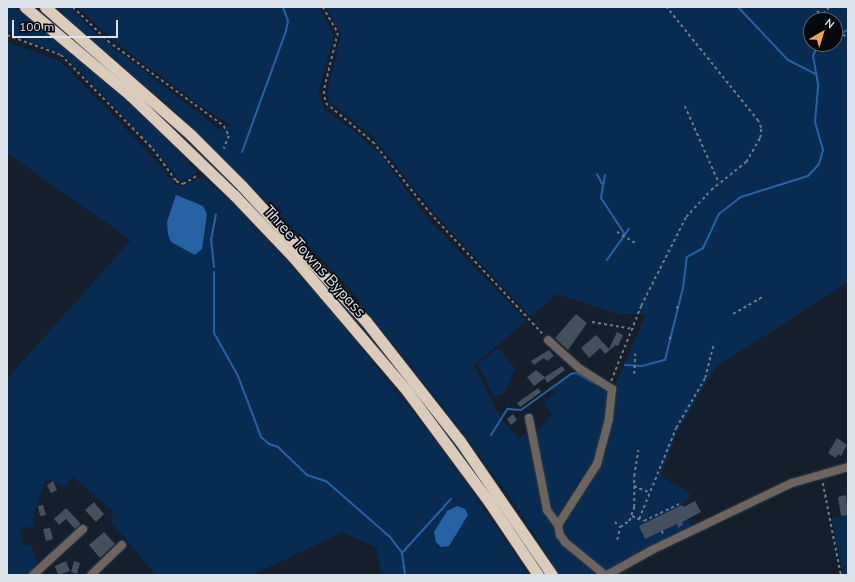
<!DOCTYPE html>
<html>
<head>
<meta charset="utf-8">
<style>
	body { margin:0 }
	#map { position:relative; width:855px; height:582px; overflow:hidden; background:#151f2b; font-family:Mulish,sans-serif }
	div>[style] { position:absolute }
	.green>* { inset:0; background:#082c51 }
	.water>* { inset:0; background:#2662a4 }
	.stream>* { height:2px; margin:-1px; padding:0 1px; transform-origin:1px; border-radius:1px; background:#2662a4 }
	.building>* { inset:0; background:#44505e }
	.path>* { height:1.5px; margin-top:-0.75px; transform-origin:0; background:repeating-linear-gradient(90deg,#727a84 0 3px,transparent 0 6px) }
	.roads { filter:drop-shadow(0 0 1px #313a46) drop-shadow(0 0 1px #313a46) }
	.minor>* { height:8px; margin:-4px; padding:0 4px; transform-origin:4px; border-radius:4px; background:#6c655f }
	.highway>* { height:11px; margin:-5.5px; padding:0 5.5px; transform-origin:5.5px; border-radius:5.5px; background:#dbcbbb }
	span { translate:-50% -50%; white-space:nowrap; text-align:center; line-height:1.15; -webkit-text-stroke:3.5px #05090e; paint-order:stroke }
	.street-label { font-size:15px; color:#dbe2ea }
	.frame { position:absolute; inset:0; border:8px solid #dbe2ea; pointer-events:none }
	.north { position:absolute; left:803px; top:12px; width:40px; height:40px; box-sizing:border-box; background:#05090e; border:1px solid #5b6066; border-radius:50%; rotate:38deg; font-size:11px; font-weight:700; line-height:16px; text-align:center; color:#dbe2ea }
	.north::after { content:''; display:block; margin:auto; width:14px; height:18px; background:#f6a247; clip-path:polygon(50% 0,100% 100%,50% 72%,0 100%) }
	.scale { position:absolute; left:12px; top:20px; width:106px; height:18px; box-sizing:border-box; border:2px solid #dbe2ea; border-top:0; padding-left:5px; font-size:12px; line-height:14px; white-space:nowrap; color:#dbe2ea; -webkit-text-stroke:3px #05090e; paint-order:stroke }
</style>
</head>
<body>
<div id="map">
	<div class="green">
		<div style="clip-path:polygon(7px 7px,12px 7px,28px 17px,81px 61px,146px 119px,197px 171px,189px 179px,180px 180px,150px 144px,65px 56px,7px 31px)"></div>
		<div style="clip-path:polygon(60px 7px,70px 7px,95px 33px,220px 130px,231px 125px,201px 106px,110px 38px,78px 7px,319px 7px,334px 36px,318px 92px,325px 110px,354px 131px,381px 155px,426px 217px,526px 321px,474px 365px,499px 415px,519px 439px,526px 433px,542px 507px,555px 533px,599px 575px,560px 575px,516px 506px,457px 424px,349px 288px,279px 214px,184px 119px,66px 17px)"></div>
		<div style="clip-path:polygon(evenodd,325px 7px,848px 7px,848px 282px,716px 367px,676px 434px,661px 476px,691px 494px,682px 505px,693px 527px,607px 572px,565px 536px,562px 522px,606px 453px,615px 408px,614px 388px,646px 314px,618px 314px,557px 294px,531px 317px,433px 212px,373px 137px,330px 102px,327px 94px,341px 33px,325px 7px,811px 20px,835px 20px,835px 44px,811px 44px,811px 20px)"></div>
		<div style="clip-path:polygon(evenodd,7px 42px,60px 61px,148px 152px,175px 184px,181px 187px,202px 176px,233px 204px,318px 295px,417px 417px,462px 477px,529px 575px,381px 575px,377px 548px,343px 532px,252px 575px,156px 575px,111px 522px,112px 510px,73px 477px,64px 487px,46px 478px,32px 519px,34px 525px,19px 530px,24px 545px,31px 545px,37px 564px,30px 572px,22px 575px,7px 575px,7px 379px,131px 240px,7px 153px,7px 42px,207px 214px,202px 249px,195px 255px,207px 214px)"></div>
		<div style="clip-path:polygon(498px 348px,515px 368px,505px 392px,494px 397px,478px 364px)"></div>
		<div style="clip-path:polygon(576px 370px,609px 390px,607px 416px,598px 453px,556px 518px,551px 511px,536px 433px,552px 414px,544px 403px,555px 393px,550px 387px)"></div>
		<div style="clip-path:polygon(848px 515px,848px 575px,843px 575px,832px 518px)"></div>
	</div>
	<div class="water">
		<div style="clip-path:polygon(176px 195px,203px 206px,207px 214px,202px 249px,195px 255px,171px 242px,168px 234px,167px 222px)"></div>
		<div style="clip-path:polygon(457px 506px,465px 509px,468px 515px,449px 546px,441px 547px,436px 542px,434px 532px,447px 511px)"></div>
	</div>
	<div class="stream">
		<div style="left:738px;top:7px;width:73px;rotate:46.7deg"></div>
		<div style="left:788px;top:60px;width:30px;rotate:27deg"></div>
		<div style="left:835px;top:36px;width:14px;rotate:-25deg"></div>
		<div style="left:242px;top:152px;width:129px;rotate:-70deg"></div>
		<div style="left:286px;top:31px;width:10px;rotate:-79deg"></div>
		<div style="left:288px;top:21px;width:15px;rotate:-110deg"></div>
		<div style="left:597px;top:174px;width:11px;rotate:63deg"></div>
		<div style="left:605px;top:175px;width:23px;rotate:100deg"></div>
		<div style="left:601px;top:198px;width:42px;rotate:56.7deg"></div>
		<div style="left:607px;top:260px;width:38px;rotate:-55deg"></div>
		<div style="left:214px;top:267px;width:27px;rotate:-96deg"></div>
		<div style="left:211px;top:240px;width:26px;rotate:-79deg"></div>
		<div style="left:214px;top:272px;width:61px;rotate:90deg"></div>
		<div style="left:214px;top:333px;width:49px;rotate:60.8deg"></div>
		<div style="left:238px;top:376px;width:65px;rotate:69.3deg"></div>
		<div style="left:261px;top:437px;width:11px;rotate:41deg"></div>
		<div style="left:269px;top:444px;width:9px;rotate:18deg"></div>
		<div style="left:278px;top:447px;width:40px;rotate:44deg"></div>
		<div style="left:307px;top:475px;width:20px;rotate:18deg"></div>
		<div style="left:326px;top:481px;width:85px;rotate:41.2deg"></div>
		<div style="left:390px;top:537px;width:20px;rotate:53deg"></div>
		<div style="left:402px;top:553px;width:22px;rotate:82deg"></div>
		<div style="left:625px;top:365px;width:17px;rotate:3deg"></div>
		<div style="left:642px;top:366px;width:24px;rotate:-15deg"></div>
		<div style="left:665px;top:360px;width:74px;rotate:-76deg"></div>
		<div style="left:683px;top:288px;width:31px;rotate:-83deg"></div>
		<div style="left:687px;top:257px;width:18px;rotate:-29deg"></div>
		<div style="left:703px;top:248px;width:38px;rotate:-65deg"></div>
		<div style="left:719px;top:214px;width:28px;rotate:-38deg"></div>
		<div style="left:741px;top:197px;width:70px;rotate:-17.4deg"></div>
		<div style="left:808px;top:176px;width:16px;rotate:-47deg"></div>
		<div style="left:819px;top:164px;width:15px;rotate:-74deg"></div>
		<div style="left:823px;top:150px;width:29px;rotate:-106deg"></div>
		<div style="left:815px;top:122px;width:38px;rotate:-85deg"></div>
		<div style="left:818px;top:84px;width:28px;rotate:-100deg"></div>
		<div style="left:813px;top:56px;width:13px;rotate:-67deg"></div>
		<div style="left:491px;top:435px;width:31px;rotate:-58deg"></div>
		<div style="left:507px;top:409px;width:14px;rotate:4deg"></div>
		<div style="left:521px;top:410px;width:62px;rotate:-35.8deg"></div>
		<div style="left:571px;top:374px;width:5px;rotate:-11deg"></div>
		<div style="left:576px;top:373px;width:23px;rotate:29deg"></div>
		<div style="left:402px;top:553px;width:73px;rotate:-47.8deg"></div>
	</div>
	<div class="building">
		<div style="clip-path:polygon(576px 314px,587px 323px,568px 350px,555px 338px)"></div>
		<div style="clip-path:polygon(617px 332px,623px 335px,618px 346px,616px 345px,605px 354px,600px 348px,589px 358px,581px 348px,596px 335px,609px 349px)"></div>
		<div style="clip-path:polygon(549px 350px,554px 356px,547px 361px,544px 358px,534px 365px,531px 361px)"></div>
		<div style="clip-path:polygon(562px 366px,565px 370px,547px 383px,545px 378px,534px 386px,527px 377px,536px 370px,545px 377px)"></div>
		<div style="clip-path:polygon(538px 388px,541px 392px,520px 407px,517px 403px)"></div>
		<div style="clip-path:polygon(513px 414px,517px 420px,511px 425px,507px 419px)"></div>
		<div style="clip-path:polygon(837px 438px,847px 445px,841px 456px,838px 454px,836px 458px,828px 453px)"></div>
		<div style="clip-path:polygon(53px 481px,57px 490px,51px 493px,47px 485px)"></div>
		<div style="clip-path:polygon(846px 495px,848px 515px,841px 516px,838px 497px)"></div>
		<div style="clip-path:polygon(695px 501px,701px 512px,682px 522px,683px 525px,678px 528px,677px 524px,645px 539px,639px 526px,682px 505px,684px 507px)"></div>
		<div style="clip-path:polygon(94px 502px,104px 514px,96px 522px,85px 510px)"></div>
		<div style="clip-path:polygon(43px 505px,46px 515px,40px 516px,38px 506px)"></div>
		<div style="clip-path:polygon(66px 508px,81px 524px,75px 529px,66px 519px,59px 525px,54px 519px)"></div>
		<div style="clip-path:polygon(50px 528px,53px 539px,46px 541px,43px 529px)"></div>
		<div style="clip-path:polygon(104px 532px,115px 544px,100px 558px,89px 545px)"></div>
		<div style="clip-path:polygon(66px 561px,70px 571px,58px 575px,55px 566px)"></div>
		<div style="clip-path:polygon(74px 561px,80px 563px,77px 574px,71px 572px)"></div>
	</div>
	<div class="path">
		<div style="left:73px;top:7px;width:49px;rotate:44.2deg"></div>
		<div style="left:108px;top:41px;width:144px;rotate:36.2deg"></div>
		<div style="left:224px;top:126px;width:11px;rotate:63deg"></div>
		<div style="left:229px;top:136px;width:14px;rotate:111deg"></div>
		<div style="left:323px;top:7px;width:30px;rotate:60deg"></div>
		<div style="left:338px;top:33px;width:60px;rotate:103.6deg"></div>
		<div style="left:324px;top:91px;width:12px;rotate:81deg"></div>
		<div style="left:326px;top:103px;width:61px;rotate:39.7deg"></div>
		<div style="left:373px;top:142px;width:91px;rotate:51.2deg"></div>
		<div style="left:430px;top:213px;width:166px;rotate:47deg"></div>
		<div style="left:817px;top:11px;width:15px;rotate:37deg"></div>
		<div style="left:823px;top:14px;width:9px;rotate:-49deg"></div>
		<div style="left:835px;top:26px;width:18px;rotate:45deg"></div>
		<div style="left:7px;top:35px;width:58px;rotate:20.3deg"></div>
		<div style="left:61px;top:55px;width:132px;rotate:45.6deg"></div>
		<div style="left:153px;top:149px;width:39px;rotate:54deg"></div>
		<div style="left:176px;top:181px;width:8px;rotate:23deg"></div>
		<div style="left:183px;top:184px;width:16px;rotate:-30deg"></div>
		<div style="left:685px;top:106px;width:84px;rotate:66.2deg"></div>
		<div style="left:617px;top:232px;width:23px;rotate:31deg"></div>
		<div style="left:676px;top:307px;width:3px;rotate:18deg"></div>
		<div style="left:733px;top:314px;width:36px;rotate:-30deg"></div>
		<div style="left:592px;top:322px;width:42px;rotate:9.7deg"></div>
		<div style="left:669px;top:338px;width:2px"></div>
		<div style="left:634px;top:374px;width:20px;rotate:-87deg"></div>
		<div style="left:611px;top:381px;width:81px;rotate:-68.2deg"></div>
		<div style="left:641px;top:306px;width:100px;rotate:-63.2deg"></div>
		<div style="left:686px;top:217px;width:37px;rotate:-47deg"></div>
		<div style="left:711px;top:190px;width:45px;rotate:-38.7deg"></div>
		<div style="left:746px;top:162px;width:28px;rotate:-60deg"></div>
		<div style="left:760px;top:138px;width:10px;rotate:-84deg"></div>
		<div style="left:761px;top:128px;width:8px;rotate:-113deg"></div>
		<div style="left:758px;top:121px;width:146px;rotate:-128.9deg"></div>
		<div style="left:823px;top:483px;width:94px;rotate:78.9deg"></div>
		<div style="left:634px;top:486px;width:15px;rotate:23deg"></div>
		<div style="left:632px;top:516px;width:13px;rotate:23deg"></div>
		<div style="left:644px;top:521px;width:41px;rotate:-25.9deg"></div>
		<div style="left:639px;top:519px;width:98px;rotate:-67.9deg"></div>
		<div style="left:676px;top:428px;width:58px;rotate:-59.9deg"></div>
		<div style="left:705px;top:378px;width:36px;rotate:-76deg"></div>
		<div style="left:615px;top:522px;width:7px;rotate:45deg"></div>
		<div style="left:662px;top:531px;width:4px;rotate:63deg"></div>
		<div style="left:617px;top:540px;width:13px;rotate:-77deg"></div>
		<div style="left:620px;top:527px;width:11px;rotate:-34deg"></div>
		<div style="left:629px;top:521px;width:15px;rotate:-70deg"></div>
		<div style="left:634px;top:507px;width:31px;rotate:-90deg"></div>
		<div style="left:634px;top:476px;width:26px;rotate:-81deg"></div>
	</div>
	<div class="roads">
		<div class="minor">
			<div style="left:548px;top:340px;width:43px;rotate:42.2deg"></div>
			<div style="left:580px;top:369px;width:38px;rotate:32deg"></div>
			<div style="left:612px;top:389px;width:30px;rotate:96deg"></div>
			<div style="left:609px;top:419px;width:47px;rotate:104.9deg"></div>
			<div style="left:597px;top:464px;width:72px;rotate:122.6deg"></div>
			<div style="left:558px;top:525px;width:10px;rotate:79deg"></div>
			<div style="left:560px;top:535px;width:9px;rotate:54deg"></div>
			<div style="left:565px;top:542px;width:52px;rotate:39.5deg"></div>
			<div style="left:529px;top:418px;width:94px;rotate:78.9deg"></div>
			<div style="left:547px;top:510px;width:19px;rotate:54deg"></div>
			<div style="left:33px;top:575px;width:68px;rotate:-42.6deg"></div>
			<div style="left:91px;top:575px;width:43px;rotate:-44.1deg"></div>
			<div style="left:607px;top:575px;width:54px;rotate:-29deg"></div>
			<div style="left:654px;top:549px;width:153px;rotate:-25.6deg"></div>
			<div style="left:792px;top:483px;width:58px;rotate:-15.9deg"></div>
		</div>
		<div class="highway">
			<div style="left:25px;top:7px;width:137px;rotate:40deg"></div>
			<div style="left:130px;top:95px;width:144px;rotate:43.9deg"></div>
			<div style="left:234px;top:195px;width:86px;rotate:46.4deg"></div>
			<div style="left:293px;top:257px;width:176px;rotate:49.6deg"></div>
			<div style="left:407px;top:391px;width:138px;rotate:53.5deg"></div>
			<div style="left:489px;top:502px;width:88px;rotate:56.1deg"></div>
			<div style="left:45px;top:7px;width:194px;rotate:41.2deg"></div>
			<div style="left:191px;top:135px;width:72px;rotate:45deg"></div>
			<div style="left:242px;top:186px;width:182px;rotate:47.5deg"></div>
			<div style="left:365px;top:320px;width:154px;rotate:51.9deg"></div>
			<div style="left:460px;top:441px;width:163px;rotate:55.5deg"></div>
		</div>
	</div>
	<div class="street-label">
		<span style="left:315px;top:261px;rotate:48deg">Three Towns Bypass</span>
	</div>
	<div class="frame"></div>
	<div class="north">N</div>
	<div class="scale">100 m</div>
</div>
</body>
</html>
